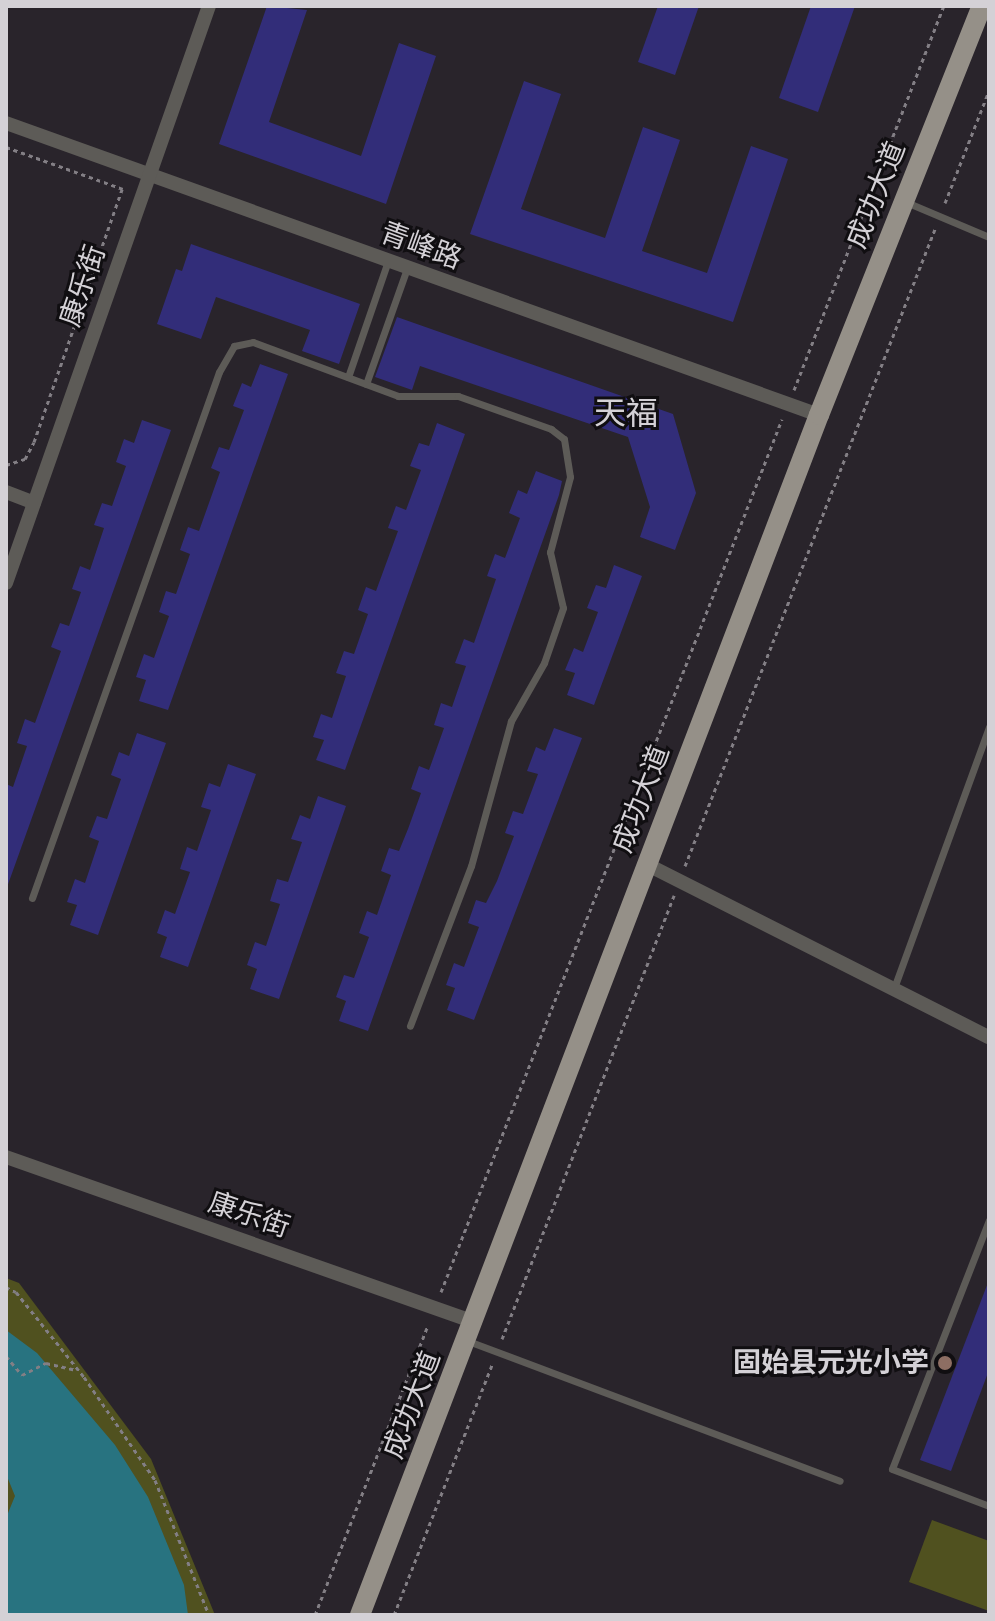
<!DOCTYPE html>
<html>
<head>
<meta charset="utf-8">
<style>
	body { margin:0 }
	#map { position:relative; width:995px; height:1621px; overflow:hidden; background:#29242b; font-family:Poppins,"Noto Sans SC",sans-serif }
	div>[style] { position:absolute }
	.green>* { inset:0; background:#50511f }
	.water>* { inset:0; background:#287380 }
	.building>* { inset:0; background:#322d79 }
	.path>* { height:3px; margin-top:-1.5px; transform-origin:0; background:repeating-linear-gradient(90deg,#837f85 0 4px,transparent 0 8px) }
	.service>* { height:7px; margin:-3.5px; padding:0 3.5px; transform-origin:3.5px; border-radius:3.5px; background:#5d5b57 }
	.minor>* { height:14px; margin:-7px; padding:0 7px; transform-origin:7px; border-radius:7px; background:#5d5b57 }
	.primary>* { height:20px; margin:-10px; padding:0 10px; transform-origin:10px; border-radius:10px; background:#959088 }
	.dots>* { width:22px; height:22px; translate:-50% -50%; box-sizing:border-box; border:4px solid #100e11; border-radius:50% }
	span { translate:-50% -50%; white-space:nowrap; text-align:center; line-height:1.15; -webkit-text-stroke:6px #100e11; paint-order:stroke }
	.street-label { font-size:28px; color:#d4d1d6 }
	.poi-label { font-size:28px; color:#d4d1d6; font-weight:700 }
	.right { translate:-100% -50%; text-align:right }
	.quarter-label { font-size:32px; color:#d4d1d6 }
	.frame { position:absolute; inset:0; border:8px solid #d4d1d6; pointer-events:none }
</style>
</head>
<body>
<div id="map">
	<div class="green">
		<div style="clip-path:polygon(6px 1278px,19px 1283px,151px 1459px,215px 1615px,6px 1615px)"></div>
		<div style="clip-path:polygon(932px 1520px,989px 1541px,989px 1611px,909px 1582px)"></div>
	</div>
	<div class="water">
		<div style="clip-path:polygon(6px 1330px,37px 1353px,115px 1445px,148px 1497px,184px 1585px,188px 1615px,6px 1615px,6px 1518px,15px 1496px,6px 1474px)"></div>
	</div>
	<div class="building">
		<div style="clip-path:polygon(267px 6px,307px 10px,269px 122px,361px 156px,399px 43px,436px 56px,386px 204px,219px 144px)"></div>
		<div style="clip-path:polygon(658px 6px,699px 6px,675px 75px,638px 62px)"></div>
		<div style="clip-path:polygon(811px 6px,855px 6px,818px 112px,779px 98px)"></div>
		<div style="clip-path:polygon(524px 81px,561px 94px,521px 209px,605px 238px,643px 127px,680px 140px,642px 251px,707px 273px,751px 146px,788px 159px,733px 322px,470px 234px)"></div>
		<div style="clip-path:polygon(191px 244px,360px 304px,339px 364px,302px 351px,310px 330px,216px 297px,201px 339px,157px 324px,176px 269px,182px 271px)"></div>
		<div style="clip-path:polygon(397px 317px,673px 414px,696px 493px,675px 550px,640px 537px,650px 507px,628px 437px,420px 366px,412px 390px,375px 377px)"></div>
		<div style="clip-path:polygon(260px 364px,288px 374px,168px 710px,139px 701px,146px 680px,136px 677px,144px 654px,154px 658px,169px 616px,159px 612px,166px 591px,176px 594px,190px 554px,180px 550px,188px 527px,199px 531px,220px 472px,211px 468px,219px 447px,229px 450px,244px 410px,233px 406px,242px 383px,251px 387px)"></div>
		<div style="clip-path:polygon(142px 420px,171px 430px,6px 890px,6px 784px,13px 787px,27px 746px,17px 743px,25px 719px,35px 723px,61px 651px,51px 647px,60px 623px,69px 626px,81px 592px,72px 589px,80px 566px,90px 570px,104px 528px,94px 525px,102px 503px,112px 506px,126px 466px,116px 462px,124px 439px,134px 443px)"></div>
		<div style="clip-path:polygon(437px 423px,465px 434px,345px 770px,316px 760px,324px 740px,313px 737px,321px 714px,332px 718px,346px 676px,336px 673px,344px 651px,354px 654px,368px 614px,358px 610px,366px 587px,376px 591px,398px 531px,388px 528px,396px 506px,406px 510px,421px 470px,410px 466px,419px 443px,429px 446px)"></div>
		<div style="clip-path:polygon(536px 471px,562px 481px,559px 495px,368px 1031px,339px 1021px,346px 1001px,336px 997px,344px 975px,354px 978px,369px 937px,359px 933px,367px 911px,377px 915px,391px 875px,381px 871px,389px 848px,399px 851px,408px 829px,421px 793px,411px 789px,419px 766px,429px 770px,444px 728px,434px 725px,441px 703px,452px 707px,466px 666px,455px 663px,464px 639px,474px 643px,496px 579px,487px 576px,495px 554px,505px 558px,520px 518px,509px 513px,518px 490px,527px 494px)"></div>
		<div style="clip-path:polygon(614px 565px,642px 576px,594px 705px,567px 695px,575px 673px,565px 670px,574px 648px,583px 652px,598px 612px,587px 608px,596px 585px,606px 588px)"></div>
		<div style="clip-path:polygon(554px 728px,582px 738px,474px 1020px,447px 1010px,455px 988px,446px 985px,454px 963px,464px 967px,479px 927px,468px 923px,476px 900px,486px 903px,497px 881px,514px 836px,505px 833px,513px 811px,523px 814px,538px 774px,527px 771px,536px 747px,545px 751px)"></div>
		<div style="clip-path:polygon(137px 733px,166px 743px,98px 935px,70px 925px,77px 905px,67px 902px,75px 879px,85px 883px,99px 841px,89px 837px,97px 816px,107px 819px,121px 779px,111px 775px,119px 752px,129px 756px)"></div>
		<div style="clip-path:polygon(228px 764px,256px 774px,188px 967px,160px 957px,167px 937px,157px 933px,165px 910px,175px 914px,190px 872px,180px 869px,187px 847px,197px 851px,211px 810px,201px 807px,209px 783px,220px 787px)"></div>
		<div style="clip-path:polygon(318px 796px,346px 806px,279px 999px,250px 989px,257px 969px,247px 965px,255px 942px,266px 946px,280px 904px,270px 901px,277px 879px,288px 882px,302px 842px,291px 839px,300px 815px,310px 819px)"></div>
		<div style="clip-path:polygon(989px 1280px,989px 1370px,951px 1471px,920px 1460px)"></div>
	</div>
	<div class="path">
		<div style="left:6px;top:147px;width:124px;rotate:19.7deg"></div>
		<div style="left:945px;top:203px;width:120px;rotate:-68.6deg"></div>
		<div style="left:794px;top:390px;width:412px;rotate:-68.7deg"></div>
		<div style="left:6px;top:465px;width:20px;rotate:-18deg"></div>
		<div style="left:25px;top:459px;width:19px;rotate:-62deg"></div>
		<div style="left:34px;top:442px;width:268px;rotate:-70.8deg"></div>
		<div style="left:685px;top:866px;width:684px;rotate:-68.57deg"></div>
		<div style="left:6px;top:1287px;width:11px;rotate:27deg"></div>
		<div style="left:16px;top:1292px;width:109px;rotate:51.3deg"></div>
		<div style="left:84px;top:1377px;width:125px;rotate:55.4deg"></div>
		<div style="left:155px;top:1480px;width:145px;rotate:68.2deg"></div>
		<div style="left:441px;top:1292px;width:937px;rotate:-68.66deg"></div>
		<div style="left:502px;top:1339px;width:476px;rotate:-68.8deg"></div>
		<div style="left:6px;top:1356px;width:25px;rotate:50deg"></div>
		<div style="left:22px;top:1375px;width:27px;rotate:-27deg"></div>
		<div style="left:46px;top:1363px;width:31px;rotate:13deg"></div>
		<div style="left:315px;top:1615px;width:311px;rotate:-68.7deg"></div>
		<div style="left:394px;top:1615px;width:269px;rotate:-68.6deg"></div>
	</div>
	<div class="service">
		<div style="left:906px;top:202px;width:90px;rotate:22.9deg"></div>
		<div style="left:348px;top:377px;width:123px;rotate:-71deg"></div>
		<div style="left:366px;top:384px;width:123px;rotate:-70.5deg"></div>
		<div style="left:32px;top:898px;width:558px;rotate:-70.43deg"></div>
		<div style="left:219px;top:372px;width:30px;rotate:-60deg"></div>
		<div style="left:234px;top:346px;width:19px;rotate:-12deg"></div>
		<div style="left:253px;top:342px;width:155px;rotate:20.4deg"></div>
		<div style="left:398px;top:396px;width:60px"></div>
		<div style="left:458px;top:396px;width:99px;rotate:19.5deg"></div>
		<div style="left:551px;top:429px;width:16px;rotate:38deg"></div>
		<div style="left:564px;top:439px;width:38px;rotate:81deg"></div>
		<div style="left:570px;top:477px;width:78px;rotate:104.9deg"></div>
		<div style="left:550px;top:552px;width:57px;rotate:76.9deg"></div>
		<div style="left:563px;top:608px;width:58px;rotate:109.1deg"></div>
		<div style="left:544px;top:663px;width:67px;rotate:119.6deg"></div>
		<div style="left:511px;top:721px;width:150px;rotate:105.4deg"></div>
		<div style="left:471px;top:866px;width:171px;rotate:110.9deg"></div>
		<div style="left:894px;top:988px;width:278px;rotate:-70deg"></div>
		<div style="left:989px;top:1220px;width:267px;rotate:111.3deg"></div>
		<div style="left:892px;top:1469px;width:104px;rotate:20.9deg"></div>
		<div style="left:468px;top:1341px;width:397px;rotate:20.6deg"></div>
	</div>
	<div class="minor">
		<div style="left:6px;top:123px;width:864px;rotate:19.76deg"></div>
		<div style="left:6px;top:492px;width:30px;rotate:21deg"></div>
		<div style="left:6px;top:583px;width:612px;rotate:-70.62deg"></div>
		<div style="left:646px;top:864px;width:384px;rotate:26.8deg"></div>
		<div style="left:6px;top:1157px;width:497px;rotate:19.4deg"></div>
	</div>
	<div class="primary">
		<div style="left:360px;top:1615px;width:1285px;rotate:-69.07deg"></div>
		<div style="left:819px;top:415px;width:440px;rotate:-68.3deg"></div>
	</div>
	<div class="dots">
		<div style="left:945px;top:1363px;background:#8d6e63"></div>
	</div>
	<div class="street-label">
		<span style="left:876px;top:195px;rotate:-68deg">成功大道</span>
		<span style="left:421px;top:246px;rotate:20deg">青峰路</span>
		<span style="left:83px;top:286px;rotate:-71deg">康乐街</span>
		<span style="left:641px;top:799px;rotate:-69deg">成功大道</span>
		<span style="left:249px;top:1215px;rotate:19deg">康乐街</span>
		<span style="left:412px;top:1405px;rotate:-69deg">成功大道</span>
	</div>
	<div class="poi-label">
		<span class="right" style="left:929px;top:1363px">固始县元光小学</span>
	</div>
	<div class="quarter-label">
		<span style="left:626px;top:413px">天福</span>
	</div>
	<div class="frame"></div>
</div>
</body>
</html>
